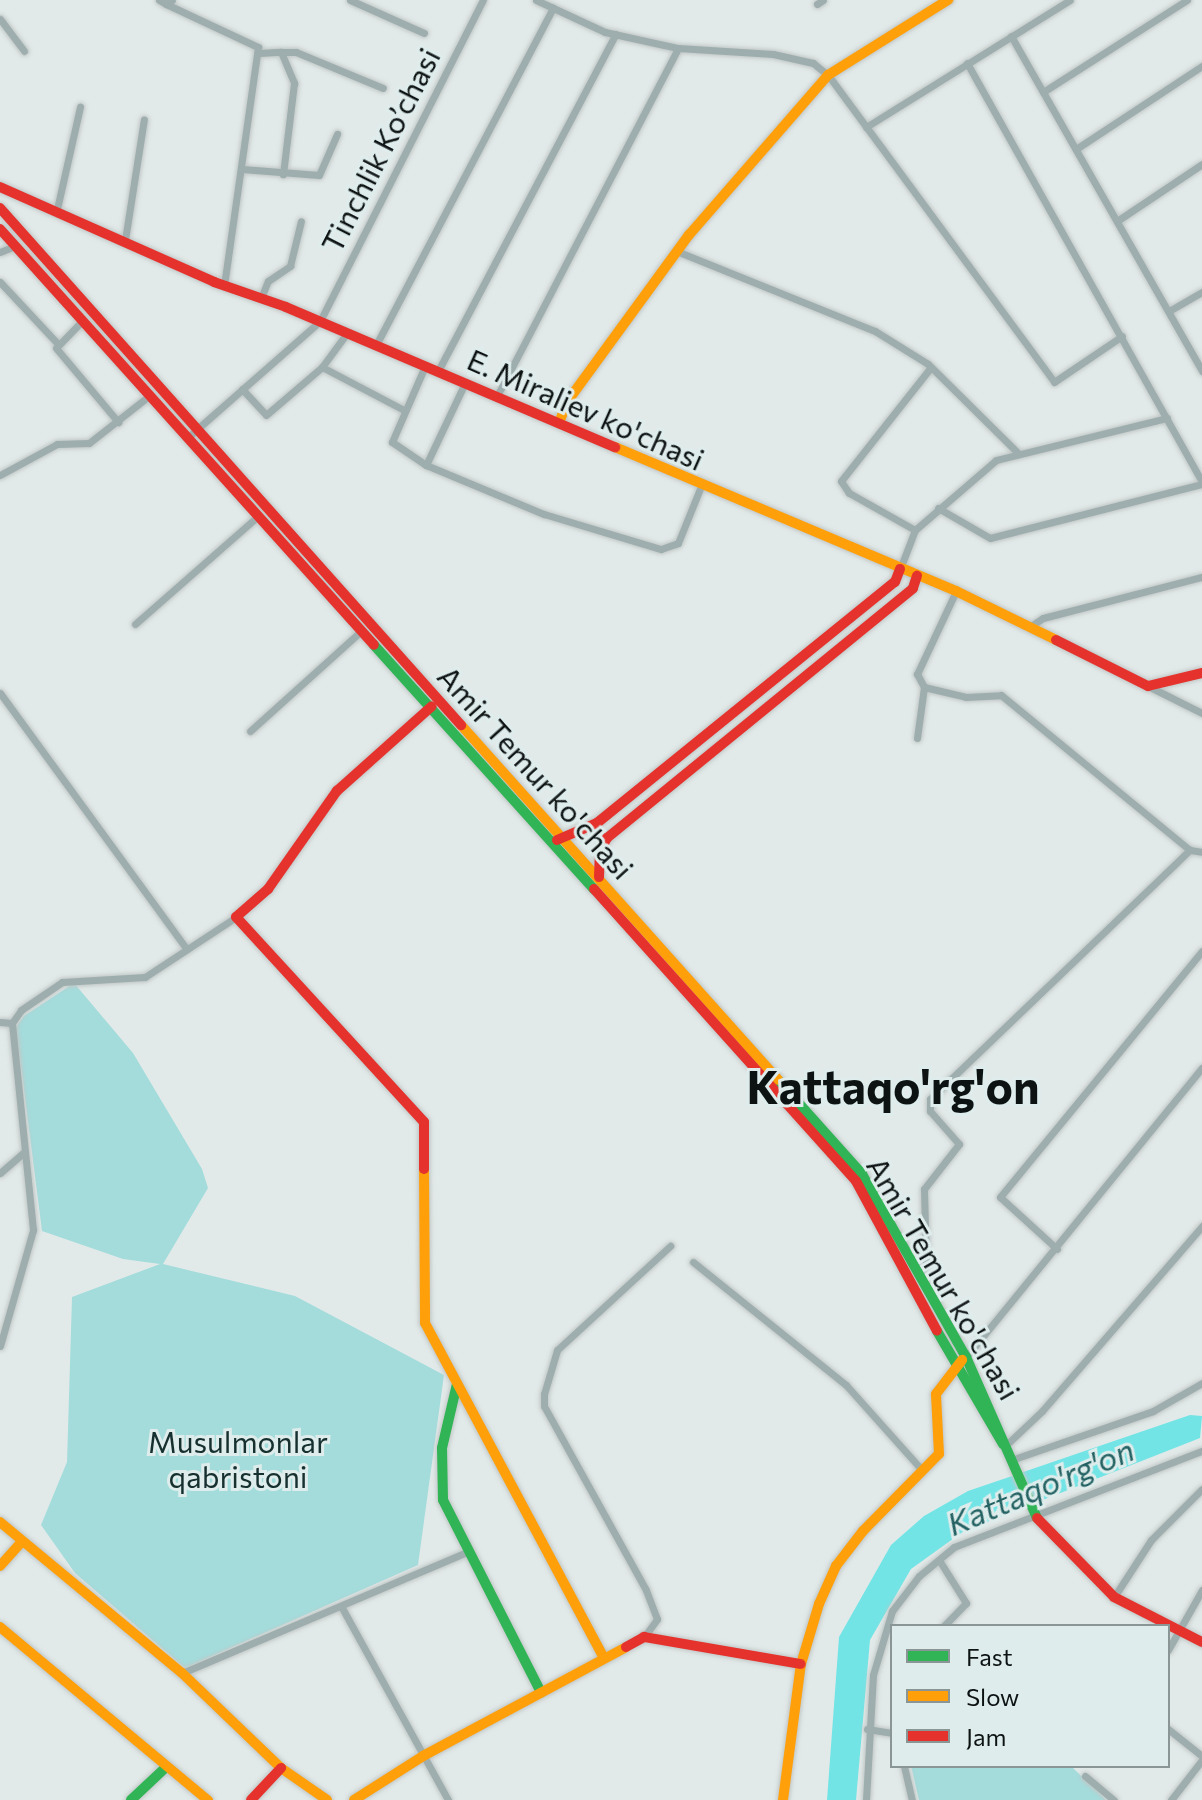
<!DOCTYPE html>
<html>
<head>
<meta charset="utf-8">
<style>
	body { margin:0 }
	#map { position:relative; width:1202px; height:1800px; overflow:hidden; background:#e2eae9; font-family:Commissioner,sans-serif }
	div>[style] { position:absolute }
	.green>* { inset:0; background:#a4dcdc }
	.water>* { inset:0; background:#73e4e5 }
	.roads { filter:drop-shadow(0 0 2px #c1c7c6) drop-shadow(0 0 2px #c1c7c6) }
	.street>* { height:7px; margin:-3.5px; padding:0 3.5px; transform-origin:3.5px; border-radius:3.5px; background:#9eaeae }
	.fast>* { height:10px; margin:-5px; padding:0 5px; transform-origin:5px; border-radius:5px; background:#30b455 }
	.slow>* { height:10px; margin:-5px; padding:0 5px; transform-origin:5px; border-radius:5px; background:#ff9f0a }
	.jam>* { height:10px; margin:-5px; padding:0 5px; transform-origin:5px; border-radius:5px; background:#e5322d }
	span { translate:-50% -50%; white-space:nowrap; text-align:center; line-height:1.15; -webkit-text-stroke:6px #deedec; paint-order:stroke }
	.street-label { font-size:30px; color:#0d1212 }
	.park-label { font-size:30px; color:#162f2f }
	.water-label { font-size:32px; color:#236162; font-style:italic }
	.town-label { font-size:46px; color:#0d1212; font-weight:700 }
	.legend { position:absolute; left:890px; top:1624px; width:280px; height:144px; box-sizing:border-box; background:#deedec; border:2px solid #8a9595; margin:0; padding:10px 14px; list-style:none; font-size:24px; color:#0d1212 }
	.legend li { display:flex; align-items:center; gap:16px; height:40px }
	.legend b { width:40px; border:2px solid #8a9595 }
</style>
</head>
<body>
<div id="map">
	<div class="green">
		<div style="clip-path:polygon(74px 983px,133px 1053px,202px 1169px,208px 1188px,163px 1264px,295px 1296px,444px 1375px,418px 1565px,185px 1668px,75px 1573px,41px 1525px,67px 1462px,72px 1297px,160px 1264px,123px 1259px,42px 1231px,16px 1027px,24px 1016px)"></div>
		<div style="clip-path:polygon(911px 1766px,1071px 1766px,1106px 1800px,919px 1800px)"></div>
	</div>
	<div class="water">
		<div style="clip-path:polygon(1190px 1415px,1202px 1416px,1200px 1438px,964px 1531px,911px 1569px,870px 1640px,856px 1800px,827px 1800px,839px 1637px,891px 1545px,924px 1516px,968px 1491px)"></div>
	</div>
	<div class="roads">
		<div class="street">
			<div style="left:159px;top:0;width:8px;rotate:30deg"></div>
			<div style="left:166px;top:4px;width:7px;rotate:-34deg"></div>
			<div style="left:350px;top:0;width:81px;rotate:24deg"></div>
			<div style="left:536px;top:0;width:76px;rotate:24.9deg"></div>
			<div style="left:605px;top:32px;width:75px;rotate:12.4deg"></div>
			<div style="left:678px;top:48px;width:95px;rotate:3.6deg"></div>
			<div style="left:773px;top:54px;width:41px;rotate:12.7deg"></div>
			<div style="left:813px;top:63px;width:19px;rotate:39deg"></div>
			<div style="left:828px;top:75px;width:381px;rotate:53.6deg"></div>
			<div style="left:1054px;top:382px;width:82px;rotate:-34.1deg"></div>
			<div style="left:166px;top:4px;width:102px;rotate:25.1deg"></div>
			<div style="left:258px;top:47px;width:241px;rotate:98.1deg"></div>
			<div style="left:817px;top:4px;width:7px;rotate:-34deg"></div>
			<div style="left:0;top:19px;width:40px;rotate:53deg"></div>
			<div style="left:1011px;top:36px;width:386px;rotate:60.3deg"></div>
			<div style="left:281px;top:52px;width:15px"></div>
			<div style="left:296px;top:52px;width:94px;rotate:22.5deg"></div>
			<div style="left:259px;top:53px;width:22px;rotate:-3deg"></div>
			<div style="left:281px;top:52px;width:34px;rotate:67deg"></div>
			<div style="left:294px;top:83px;width:92px;rotate:96.9deg"></div>
			<div style="left:967px;top:63px;width:480px;rotate:60.7deg"></div>
			<div style="left:1043px;top:92px;width:171px;rotate:-32.6deg"></div>
			<div style="left:866px;top:127px;width:240px;rotate:-31.9deg"></div>
			<div style="left:1076px;top:149px;width:151px;rotate:-33.4deg"></div>
			<div style="left:242px;top:169px;width:77px;rotate:4.5deg"></div>
			<div style="left:319px;top:175px;width:45px;rotate:-66.3deg"></div>
			<div style="left:57px;top:209px;width:105px;rotate:-77.3deg"></div>
			<div style="left:1117px;top:221px;width:102px;rotate:-33.8deg"></div>
			<div style="left:125px;top:240px;width:122px;rotate:-81.1deg"></div>
			<div style="left:0;top:252px;width:16px;rotate:-22deg"></div>
			<div style="left:679px;top:252px;width:211px;rotate:22deg"></div>
			<div style="left:875px;top:331px;width:62px;rotate:31.9deg"></div>
			<div style="left:928px;top:364px;width:128px;rotate:44.7deg"></div>
			<div style="left:0;top:282px;width:83px;rotate:46.9deg"></div>
			<div style="left:261px;top:298px;width:18px;rotate:-68deg"></div>
			<div style="left:268px;top:281px;width:27px;rotate:-34deg"></div>
			<div style="left:290px;top:266px;width:46px;rotate:-76.3deg"></div>
			<div style="left:1169px;top:311px;width:38px;rotate:-30deg"></div>
			<div style="left:82px;top:321px;width:37px;rotate:134deg"></div>
			<div style="left:56px;top:348px;width:97px;rotate:50deg"></div>
			<div style="left:376px;top:345px;width:381px;rotate:-62.3deg"></div>
			<div style="left:425px;top:366px;width:83px;rotate:113.5deg"></div>
			<div style="left:392px;top:442px;width:41px;rotate:34.1deg"></div>
			<div style="left:426px;top:465px;width:128px;rotate:22.6deg"></div>
			<div style="left:544px;top:514px;width:122px;rotate:16.7deg"></div>
			<div style="left:661px;top:549px;width:18px;rotate:-19deg"></div>
			<div style="left:678px;top:543px;width:61px;rotate:-68deg"></div>
			<div style="left:322px;top:367px;width:93px;rotate:27.7deg"></div>
			<div style="left:438px;top:371px;width:381px;rotate:-62.2deg"></div>
			<div style="left:242px;top:389px;width:35px;rotate:47deg"></div>
			<div style="left:266px;top:415px;width:74px;rotate:-40.6deg"></div>
			<div style="left:322px;top:367px;width:42px;rotate:-53.7deg"></div>
			<div style="left:497px;top:396px;width:392px;rotate:-62.5deg"></div>
			<div style="left:187px;top:438px;width:177px;rotate:-41.3deg"></div>
			<div style="left:320px;top:321px;width:360px;rotate:-63.1deg"></div>
			<div style="left:426px;top:465px;width:91px;rotate:-64.6deg"></div>
			<div style="left:0;top:475px;width:65px;rotate:-28.5deg"></div>
			<div style="left:57px;top:444px;width:32px;rotate:-2deg"></div>
			<div style="left:89px;top:443px;width:76px;rotate:-38.1deg"></div>
			<div style="left:938px;top:508px;width:60px;rotate:30deg"></div>
			<div style="left:990px;top:538px;width:219px;rotate:-14.3deg"></div>
			<div style="left:915px;top:530px;width:76px;rotate:-150.7deg"></div>
			<div style="left:849px;top:493px;width:14px;rotate:-124deg"></div>
			<div style="left:841px;top:481px;width:145px;rotate:-51.7deg"></div>
			<div style="left:900px;top:569px;width:42px;rotate:-69deg"></div>
			<div style="left:915px;top:530px;width:107px;rotate:-40.8deg"></div>
			<div style="left:996px;top:460px;width:176px;rotate:-13.8deg"></div>
			<div style="left:135px;top:624px;width:162px;rotate:-41.3deg"></div>
			<div style="left:1031px;top:626px;width:14px;rotate:-34deg"></div>
			<div style="left:1043px;top:618px;width:164px;rotate:-14.5deg"></div>
			<div style="left:1148px;top:686px;width:60px;rotate:26.6deg"></div>
			<div style="left:924px;top:687px;width:43px;rotate:13.4deg"></div>
			<div style="left:966px;top:697px;width:35px;rotate:-3deg"></div>
			<div style="left:1001px;top:695px;width:244px;rotate:39.4deg"></div>
			<div style="left:1190px;top:850px;width:12px;rotate:9deg"></div>
			<div style="left:0;top:693px;width:317px;rotate:53.9deg"></div>
			<div style="left:250px;top:731px;width:148px;rotate:-42deg"></div>
			<div style="left:917px;top:738px;width:51px;rotate:-82.2deg"></div>
			<div style="left:924px;top:687px;width:15px;rotate:-118deg"></div>
			<div style="left:917px;top:674px;width:92px;rotate:-64.8deg"></div>
			<div style="left:0;top:1022px;width:12px;rotate:5deg"></div>
			<div style="left:0;top:1173px;width:32px;rotate:-41deg"></div>
			<div style="left:1057px;top:1249px;width:77px;rotate:-137.6deg"></div>
			<div style="left:1000px;top:1197px;width:318px;rotate:-50.6deg"></div>
			<div style="left:693px;top:1262px;width:196px;rotate:38.8deg"></div>
			<div style="left:846px;top:1385px;width:115px;rotate:48.2deg"></div>
			<div style="left:920px;top:1274px;width:10px;rotate:-53deg"></div>
			<div style="left:926px;top:1266px;width:77px;rotate:-91.5deg"></div>
			<div style="left:924px;top:1189px;width:57px;rotate:-52.1deg"></div>
			<div style="left:959px;top:1144px;width:44px;rotate:-131.3deg"></div>
			<div style="left:930px;top:1111px;width:12px;rotate:-90deg"></div>
			<div style="left:930px;top:1099px;width:360px;rotate:-43.8deg"></div>
			<div style="left:0;top:1346px;width:121px;rotate:-74.1deg"></div>
			<div style="left:33px;top:1230px;width:208px;rotate:-95.8deg"></div>
			<div style="left:12px;top:1023px;width:16px;rotate:-55deg"></div>
			<div style="left:21px;top:1010px;width:50px;rotate:-34.3deg"></div>
			<div style="left:62px;top:982px;width:83px;rotate:-3.4deg"></div>
			<div style="left:145px;top:977px;width:109px;rotate:-33.4deg"></div>
			<div style="left:966px;top:1357px;width:373px;rotate:-50.8deg"></div>
			<div style="left:1005px;top:1446px;width:51px;rotate:-43.4deg"></div>
			<div style="left:1042px;top:1411px;width:245px;rotate:-49.1deg"></div>
			<div style="left:1011px;top:1460px;width:150px;rotate:-19deg"></div>
			<div style="left:1153px;top:1411px;width:56px;rotate:-29.7deg"></div>
			<div style="left:939px;top:1560px;width:51px;rotate:57.9deg"></div>
			<div style="left:966px;top:1603px;width:32px;rotate:134deg"></div>
			<div style="left:1114px;top:1597px;width:68px;rotate:-57deg"></div>
			<div style="left:1151px;top:1540px;width:72px;rotate:-45deg"></div>
			<div style="left:341px;top:1606px;width:222px;rotate:61.1deg"></div>
			<div style="left:644px;top:1637px;width:22px;rotate:-54deg"></div>
			<div style="left:657px;top:1619px;width:31px;rotate:-111deg"></div>
			<div style="left:646px;top:1590px;width:210px;rotate:-119deg"></div>
			<div style="left:544px;top:1406px;width:12px;rotate:-90deg"></div>
			<div style="left:544px;top:1394px;width:46px;rotate:-73.5deg"></div>
			<div style="left:557px;top:1350px;width:154px;rotate:-42.6deg"></div>
			<div style="left:1168px;top:1650px;width:69px;rotate:-60.5deg"></div>
			<div style="left:182px;top:1673px;width:312px;rotate:-23deg"></div>
			<div style="left:867px;top:1729px;width:25px;rotate:9deg"></div>
			<div style="left:1168px;top:1729px;width:43px;rotate:38.5deg"></div>
			<div style="left:904px;top:1766px;width:35px;rotate:77deg"></div>
			<div style="left:1085px;top:1776px;width:38px;rotate:40deg"></div>
			<div style="left:866px;top:1800px;width:125px;rotate:-86.8deg"></div>
			<div style="left:873px;top:1675px;width:67px;rotate:-73.5deg"></div>
			<div style="left:892px;top:1611px;width:44px;rotate:-52.4deg"></div>
			<div style="left:919px;top:1576px;width:45px;rotate:-39.6deg"></div>
			<div style="left:954px;top:1547px;width:266px;rotate:-21.2deg"></div>
			<div style="left:1171px;top:1800px;width:51px;rotate:-52.2deg"></div>
		</div>
		<div class="fast">
			<div style="left:374px;top:645px;width:329px;rotate:48deg"></div>
			<div style="left:778px;top:1080px;width:126px;rotate:48.2deg"></div>
			<div style="left:862px;top:1174px;width:210px;rotate:60.4deg"></div>
			<div style="left:966px;top:1357px;width:176px;rotate:66.2deg"></div>
			<div style="left:937px;top:1331px;width:131px;rotate:59.7deg"></div>
			<div style="left:457px;top:1384px;width:66px;rotate:103.2deg"></div>
			<div style="left:442px;top:1448px;width:52px;rotate:88.9deg"></div>
			<div style="left:443px;top:1500px;width:216px;rotate:63deg"></div>
			<div style="left:131px;top:1800px;width:47px;rotate:-43.3deg"></div>
		</div>
		<div class="slow">
			<div style="left:559px;top:423px;width:22px;rotate:-69deg"></div>
			<div style="left:567px;top:402px;width:207px;rotate:-53.9deg"></div>
			<div style="left:689px;top:235px;width:212px;rotate:-49deg"></div>
			<div style="left:828px;top:75px;width:142px;rotate:-32deg"></div>
			<div style="left:615px;top:447px;width:370px;rotate:22.9deg"></div>
			<div style="left:956px;top:591px;width:111px;rotate:26.1deg"></div>
			<div style="left:461px;top:725px;width:476px;rotate:48.2deg"></div>
			<div style="left:424px;top:1169px;width:154px;rotate:89.6deg"></div>
			<div style="left:425px;top:1323px;width:380px;rotate:61.9deg"></div>
			<div style="left:0;top:1522px;width:236px;rotate:39.7deg"></div>
			<div style="left:182px;top:1673px;width:137px;rotate:43.8deg"></div>
			<div style="left:281px;top:1768px;width:56px;rotate:34.8deg"></div>
			<div style="left:0;top:1566px;width:31px;rotate:-48deg"></div>
			<div style="left:0;top:1627px;width:271px;rotate:39.8deg"></div>
			<div style="left:354px;top:1800px;width:82px;rotate:-32.5deg"></div>
			<div style="left:423px;top:1756px;width:230px;rotate:-28.2deg"></div>
			<div style="left:783px;top:1800px;width:137px;rotate:-82.5deg"></div>
			<div style="left:801px;top:1664px;width:63px;rotate:-73.3deg"></div>
			<div style="left:819px;top:1604px;width:42px;rotate:-65.9deg"></div>
			<div style="left:836px;top:1566px;width:44px;rotate:-52.4deg"></div>
			<div style="left:863px;top:1531px;width:108px;rotate:-45.4deg"></div>
			<div style="left:939px;top:1454px;width:60px;rotate:-92.9deg"></div>
			<div style="left:936px;top:1394px;width:43px;rotate:-52.6deg"></div>
		</div>
		<div class="jam">
			<div style="left:0;top:187px;width:234px;rotate:23.9deg"></div>
			<div style="left:214px;top:282px;width:76px;rotate:19.1deg"></div>
			<div style="left:286px;top:307px;width:358px;rotate:23.1deg"></div>
			<div style="left:0;top:208px;width:693px;rotate:48.28deg"></div>
			<div style="left:0;top:229px;width:559px;rotate:48.04deg"></div>
			<div style="left:1056px;top:640px;width:103px;rotate:26.6deg"></div>
			<div style="left:1148px;top:686px;width:56px;rotate:-13.5deg"></div>
			<div style="left:557px;top:840px;width:43px;rotate:-23deg"></div>
			<div style="left:597px;top:823px;width:383px;rotate:-39deg"></div>
			<div style="left:895px;top:582px;width:14px;rotate:-69deg"></div>
			<div style="left:599px;top:877px;width:27px;rotate:-88deg"></div>
			<div style="left:600px;top:850px;width:14px;rotate:-60deg"></div>
			<div style="left:607px;top:838px;width:395px;rotate:-39.2deg"></div>
			<div style="left:913px;top:588px;width:13px;rotate:-72deg"></div>
			<div style="left:594px;top:889px;width:392px;rotate:48.1deg"></div>
			<div style="left:856px;top:1181px;width:170px;rotate:61.6deg"></div>
			<div style="left:424px;top:1169px;width:47px;rotate:-90deg"></div>
			<div style="left:424px;top:1122px;width:278px;rotate:-132.5deg"></div>
			<div style="left:236px;top:917px;width:43px;rotate:-41.2deg"></div>
			<div style="left:268px;top:889px;width:120px;rotate:-54.9deg"></div>
			<div style="left:337px;top:791px;width:127px;rotate:-41.8deg"></div>
			<div style="left:1037px;top:1518px;width:110px;rotate:45.7deg"></div>
			<div style="left:1114px;top:1597px;width:99px;rotate:27.1deg"></div>
			<div style="left:626px;top:1647px;width:21px;rotate:-29deg"></div>
			<div style="left:644px;top:1637px;width:159px;rotate:9.8deg"></div>
			<div style="left:251px;top:1800px;width:44px;rotate:-46.8deg"></div>
		</div>
	</div>
	<div class="street-label">
		<span style="left:380px;top:150px;rotate:-63deg">Tinchlik Ko’chasi</span>
		<span style="left:586px;top:409px;rotate:24deg">E. Miraliev ko'chasi</span>
		<span style="left:536px;top:772px;rotate:48deg">Amir Temur ko'chasi</span>
		<span style="left:944px;top:1278px;rotate:60deg">Amir Temur ko'chasi</span>
	</div>
	<div class="park-label">
		<span style="left:238px;top:1458px">Musulmonlar<br>qabristoni</span>
	</div>
	<div class="water-label">
		<span style="left:1040px;top:1486px;rotate:-23deg">Kattaqo'rg'on</span>
	</div>
	<div class="town-label">
		<span style="left:893px;top:1085px">Kattaqo'rg'on</span>
	</div>
	<ul class="legend">
	<li><b style="height:10px;background:#30b455"></b>Fast</li>
	<li><b style="height:10px;background:#ff9f0a"></b>Slow</li>
	<li><b style="height:10px;background:#e5322d"></b>Jam</li>
	</ul>
</div>
</body>
</html>
